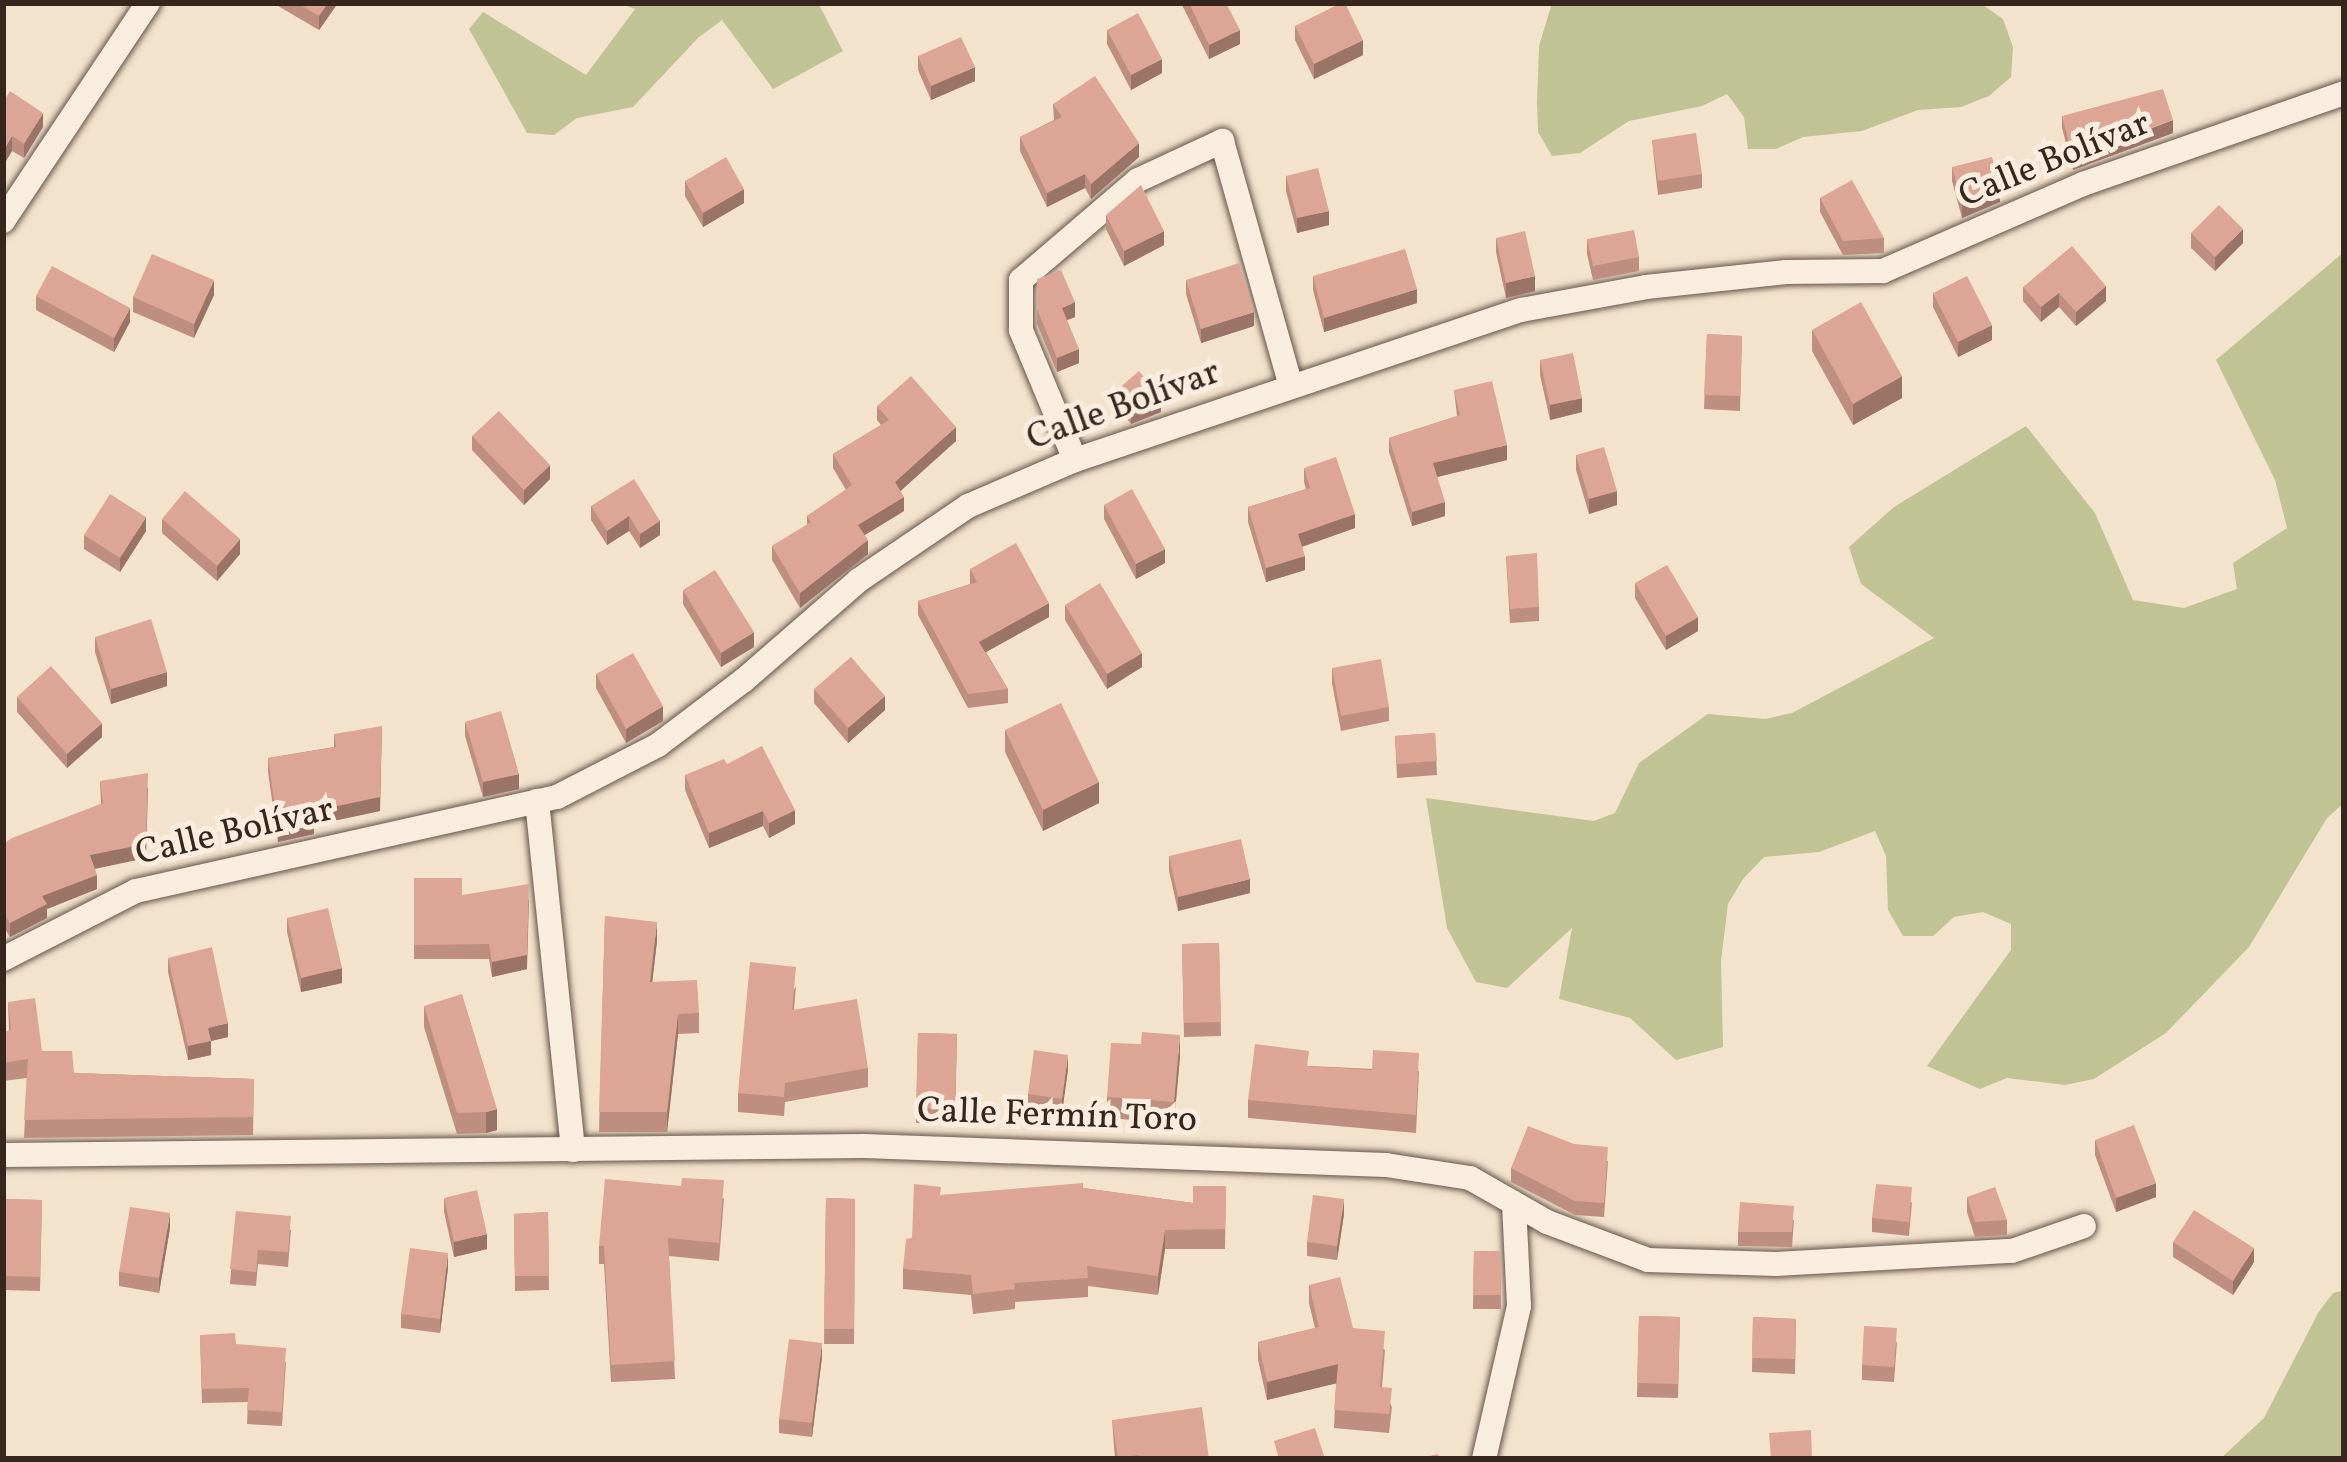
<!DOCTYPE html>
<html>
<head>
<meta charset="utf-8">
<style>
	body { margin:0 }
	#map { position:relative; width:2347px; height:1462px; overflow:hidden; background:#f4e3cc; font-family:Vollkorn,serif }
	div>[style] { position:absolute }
	.green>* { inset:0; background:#c0c394 }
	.roads { filter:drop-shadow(0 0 3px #66554a) drop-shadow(0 0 3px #66554a) }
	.street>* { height:24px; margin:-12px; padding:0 12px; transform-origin:12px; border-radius:12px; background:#f8edde }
	.wall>* { inset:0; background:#be8e80 }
	.shaded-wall>* { inset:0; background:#9b7468 }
	.building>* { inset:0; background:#dda595 }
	span { translate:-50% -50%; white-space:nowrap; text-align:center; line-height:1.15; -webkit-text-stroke:10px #f8edde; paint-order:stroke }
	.street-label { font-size:36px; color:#37261e }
	.frame { position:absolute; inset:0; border:6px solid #37261e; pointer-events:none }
</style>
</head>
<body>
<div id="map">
	<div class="green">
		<div style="clip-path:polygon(619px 3px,818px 3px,843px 51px,773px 89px,722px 20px,698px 38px,633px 107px,577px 118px,554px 135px,527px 133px,469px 29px,483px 12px,586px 75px,635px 9px)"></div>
		<div style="clip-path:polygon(1552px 3px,1980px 3px,2003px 19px,2013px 47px,2011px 77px,1989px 96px,1961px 107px,1918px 110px,1862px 131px,1803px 137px,1776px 149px,1748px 149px,1744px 117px,1727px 94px,1702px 106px,1629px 121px,1580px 153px,1552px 156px,1538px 132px,1537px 102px,1539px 46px)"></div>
		<div style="clip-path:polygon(2344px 252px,2344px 803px,2327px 818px,2249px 947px,2166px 1033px,2094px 1079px,2065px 1085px,2007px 1078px,1980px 1089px,1927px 1066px,2011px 950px,2011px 924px,1983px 912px,1954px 917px,1933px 936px,1903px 936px,1888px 910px,1886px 856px,1875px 831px,1819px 852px,1764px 857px,1743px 879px,1728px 904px,1721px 961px,1723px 1047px,1676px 1060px,1630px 1018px,1559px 999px,1572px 928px,1507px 988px,1476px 982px,1447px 928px,1426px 798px,1594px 821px,1615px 813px,1639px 763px,1708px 714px,1765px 719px,1792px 713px,1934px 638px,1861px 584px,1849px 547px,1894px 507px,2026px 426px,2095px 513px,2133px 600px,2184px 608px,2237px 589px,2233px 563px,2287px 528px,2275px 480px,2216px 360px)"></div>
		<div style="clip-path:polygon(2344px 1290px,2344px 1459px,2220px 1459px,2264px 1418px,2318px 1313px,2333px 1293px)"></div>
	</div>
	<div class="roads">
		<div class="street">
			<div style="left:3px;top:221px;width:262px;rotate:-56.4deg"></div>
			<div style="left:1075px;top:460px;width:141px;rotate:-112.6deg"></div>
			<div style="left:1021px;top:330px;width:50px;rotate:-90deg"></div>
			<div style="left:1021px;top:280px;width:154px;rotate:-40.5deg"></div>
			<div style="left:1138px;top:180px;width:93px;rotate:-24.9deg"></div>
			<div style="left:1222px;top:141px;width:255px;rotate:74.3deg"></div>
			<div style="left:537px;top:801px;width:351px;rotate:84.1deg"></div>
			<div style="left:3px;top:959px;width:149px;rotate:-27.1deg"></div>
			<div style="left:136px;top:891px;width:431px;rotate:-12.6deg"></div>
			<div style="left:557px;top:797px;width:114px;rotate:-27.2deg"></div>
			<div style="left:658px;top:745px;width:108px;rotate:-37.1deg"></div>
			<div style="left:744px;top:680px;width:152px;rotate:-41deg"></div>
			<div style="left:859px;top:580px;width:132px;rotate:-34.2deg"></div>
			<div style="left:968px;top:506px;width:116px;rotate:-23.3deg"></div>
			<div style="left:1075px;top:460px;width:471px;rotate:-18.6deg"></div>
			<div style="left:1521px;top:310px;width:127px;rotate:-10.4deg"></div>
			<div style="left:1646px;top:287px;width:141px;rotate:-6.1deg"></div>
			<div style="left:1786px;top:272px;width:97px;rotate:-0.6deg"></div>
			<div style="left:1883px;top:271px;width:218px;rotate:-23.5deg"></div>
			<div style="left:2083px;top:184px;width:276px;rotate:-19.2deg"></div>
			<div style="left:3px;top:1155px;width:861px;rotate:-0.6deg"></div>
			<div style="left:864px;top:1146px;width:522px;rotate:2.08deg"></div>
			<div style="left:1386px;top:1165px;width:85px;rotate:8.8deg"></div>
			<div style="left:1470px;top:1178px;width:89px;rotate:29.7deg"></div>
			<div style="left:1547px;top:1222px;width:108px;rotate:20.6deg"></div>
			<div style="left:1648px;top:1260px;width:128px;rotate:1.8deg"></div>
			<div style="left:1776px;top:1264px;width:236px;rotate:-3.2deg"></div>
			<div style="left:2012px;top:1251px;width:76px;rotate:-19.1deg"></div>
			<div style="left:1484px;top:1459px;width:157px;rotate:-77.1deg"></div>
			<div style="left:1519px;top:1306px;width:103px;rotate:-92.8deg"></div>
		</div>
	</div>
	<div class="wall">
		<div style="clip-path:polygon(273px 3px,338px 3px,319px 30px)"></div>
		<div style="clip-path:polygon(1181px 3px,1226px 3px,1240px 44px,1209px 59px)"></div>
		<div style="clip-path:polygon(1295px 26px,1363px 55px,1314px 79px,1295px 40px)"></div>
		<div style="clip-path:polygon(1107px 30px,1162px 73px,1131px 90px,1107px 44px)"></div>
		<div style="clip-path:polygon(918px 56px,975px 81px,931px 100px,918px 70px)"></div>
		<div style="clip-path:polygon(3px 103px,43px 127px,24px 158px,12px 151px,3px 166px)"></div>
		<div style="clip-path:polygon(1053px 104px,1139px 157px,1091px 199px,1085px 188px,1047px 207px,1020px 151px,1020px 137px,1054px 120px)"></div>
		<div style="clip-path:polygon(2062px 116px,2173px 133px,2073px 170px,2062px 128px)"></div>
		<div style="clip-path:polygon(1652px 140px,1702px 174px,1702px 188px,1658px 195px)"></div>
		<div style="clip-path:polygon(1952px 167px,2000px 202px,1962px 218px,1952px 181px)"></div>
		<div style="clip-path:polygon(1286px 176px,1329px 225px,1297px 233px,1286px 191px)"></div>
		<div style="clip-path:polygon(685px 181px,744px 203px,703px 227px,685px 196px)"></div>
		<div style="clip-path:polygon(1820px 198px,1884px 238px,1884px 253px,1843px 255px,1820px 212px)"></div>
		<div style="clip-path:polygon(1106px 215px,1164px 245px,1124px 266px,1106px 229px)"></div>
		<div style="clip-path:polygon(2191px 233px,2243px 243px,2215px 271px,2191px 248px)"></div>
		<div style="clip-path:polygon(1496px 238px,1535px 291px,1506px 298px,1496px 252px)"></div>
		<div style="clip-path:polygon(1587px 239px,1639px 257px,1639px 271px,1593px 280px,1587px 254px)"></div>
		<div style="clip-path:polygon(1313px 276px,1417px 303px,1324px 332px,1313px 290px)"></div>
		<div style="clip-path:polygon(1037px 279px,1075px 317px,1067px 320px,1079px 363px,1057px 372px,1037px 324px)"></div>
		<div style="clip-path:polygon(1186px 280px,1254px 326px,1201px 343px,1186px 294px)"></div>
		<div style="clip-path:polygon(2023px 287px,2106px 301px,2076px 326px,2059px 307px,2041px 322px,2023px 301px)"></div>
		<div style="clip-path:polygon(1933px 293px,1992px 340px,1958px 357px,1933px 307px)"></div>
		<div style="clip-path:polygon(214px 295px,194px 338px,133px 312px,133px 297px)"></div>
		<div style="clip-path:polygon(36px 296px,130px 322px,114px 352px,36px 310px)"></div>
		<div style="clip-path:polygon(1812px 330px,1902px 398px,1853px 425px,1812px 351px)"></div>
		<div style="clip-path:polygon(1707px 334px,1742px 336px,1740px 411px,1704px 409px)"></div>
		<div style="clip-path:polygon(1540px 360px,1582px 412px,1550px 420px,1540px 375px)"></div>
		<div style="clip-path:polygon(1454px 390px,1507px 460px,1437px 477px,1445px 516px,1412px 526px,1389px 452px,1389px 438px,1457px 416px)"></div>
		<div style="clip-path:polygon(1116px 391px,1161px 412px,1131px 424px,1116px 405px)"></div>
		<div style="clip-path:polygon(877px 406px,956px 441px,900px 491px,904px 511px,865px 535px,868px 554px,800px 608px,772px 560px,772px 546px,807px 525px,807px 516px,846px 490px,833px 468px,833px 454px,881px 425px,877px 420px)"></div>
		<div style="clip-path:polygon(472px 436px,550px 479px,524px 505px,472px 450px)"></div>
		<div style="clip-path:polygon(1576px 455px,1617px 505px,1589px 514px,1576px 470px)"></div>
		<div style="clip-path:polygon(1304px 468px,1355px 528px,1302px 547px,1305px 570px,1266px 582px,1248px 522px,1248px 507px,1306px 489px,1304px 482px)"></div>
		<div style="clip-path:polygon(1104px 505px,1165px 563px,1136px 579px,1104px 519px)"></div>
		<div style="clip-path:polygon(591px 506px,660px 521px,660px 535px,640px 548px,629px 531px,607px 545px,591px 520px)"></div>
		<div style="clip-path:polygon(162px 519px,240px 554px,217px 581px,162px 533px)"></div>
		<div style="clip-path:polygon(146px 531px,120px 572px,84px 549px,84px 535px)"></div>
		<div style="clip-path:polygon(1506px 556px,1539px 607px,1539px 621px,1510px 623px)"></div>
		<div style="clip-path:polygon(970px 569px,1049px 617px,986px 652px,1008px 689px,1008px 703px,968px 708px,918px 615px,918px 601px,970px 584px)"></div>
		<div style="clip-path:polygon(1635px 583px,1698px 631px,1666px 650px,1635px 598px)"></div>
		<div style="clip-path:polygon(683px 590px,754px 647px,721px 667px,683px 604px)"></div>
		<div style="clip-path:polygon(1065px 605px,1142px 667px,1107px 689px,1065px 620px)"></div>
		<div style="clip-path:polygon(95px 637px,167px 686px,111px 704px,95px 652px)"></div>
		<div style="clip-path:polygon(1332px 668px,1389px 707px,1389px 721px,1341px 731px,1332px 683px)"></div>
		<div style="clip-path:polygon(596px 674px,663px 721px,626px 743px,596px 688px)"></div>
		<div style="clip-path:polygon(814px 689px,885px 710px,848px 743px,814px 703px)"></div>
		<div style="clip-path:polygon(17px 697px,102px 737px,67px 768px,17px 712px)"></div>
		<div style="clip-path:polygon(465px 722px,519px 789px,483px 797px,465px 736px)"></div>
		<div style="clip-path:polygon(1005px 730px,1099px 803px,1043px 831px,1005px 752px)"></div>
		<div style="clip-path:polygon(1435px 733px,1437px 775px,1397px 778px,1395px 736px)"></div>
		<div style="clip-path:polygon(334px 734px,380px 811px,314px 825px,314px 834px,278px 842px,268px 772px,268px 758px,334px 747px)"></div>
		<div style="clip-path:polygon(727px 764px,795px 824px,769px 838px,763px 826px,709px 848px,685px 790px,685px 775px)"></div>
		<div style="clip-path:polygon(100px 781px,146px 858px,95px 868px,97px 889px,47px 909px,47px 918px,10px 937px,3px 926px,3px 844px,101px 804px)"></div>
		<div style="clip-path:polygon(1169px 856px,1250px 893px,1178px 911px,1169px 871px)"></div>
		<div style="clip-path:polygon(414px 878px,462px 895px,527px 969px,492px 977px,489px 959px,414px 959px)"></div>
		<div style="clip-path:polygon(605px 916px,657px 941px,652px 982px,699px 1013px,699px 1033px,678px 1034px,667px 1132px,599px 1132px)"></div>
		<div style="clip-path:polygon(287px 918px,342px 983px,301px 992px,287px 932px)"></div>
		<div style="clip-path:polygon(1219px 943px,1221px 1036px,1184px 1037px,1182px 944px)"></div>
		<div style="clip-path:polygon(168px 958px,228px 1037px,211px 1041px,211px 1055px,188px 1060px,168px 972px)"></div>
		<div style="clip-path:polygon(796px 986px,794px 1010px,868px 1068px,868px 1087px,785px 1102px,784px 1116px,738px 1112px,738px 1093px)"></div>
		<div style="clip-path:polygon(8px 1002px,42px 1051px,74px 1073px,254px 1079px,253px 1135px,24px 1138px,27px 1078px,3px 1081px,3px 1032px,9px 1031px)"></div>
		<div style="clip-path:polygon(424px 1006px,497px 1130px,486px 1133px,457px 1134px,424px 1027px)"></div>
		<div style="clip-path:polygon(918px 1033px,957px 1034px,955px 1124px,916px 1123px)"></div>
		<div style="clip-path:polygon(1141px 1044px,1180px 1056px,1174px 1123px,1107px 1118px,1107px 1097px)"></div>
		<div style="clip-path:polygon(1309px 1066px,1419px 1071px,1416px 1133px,1248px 1118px,1248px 1100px)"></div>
		<div style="clip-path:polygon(1068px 1069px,1062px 1113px,1028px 1108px,1028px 1094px)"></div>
		<div style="clip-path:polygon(2095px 1140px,2156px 1197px,2116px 1212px,2095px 1155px)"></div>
		<div style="clip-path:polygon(1608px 1161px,1604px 1217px,1575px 1215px,1511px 1182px,1511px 1168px)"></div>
		<div style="clip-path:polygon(1226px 1186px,1225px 1249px,1165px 1249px,1158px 1295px,1088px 1286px,1088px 1297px,1015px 1302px,1015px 1309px,973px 1314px,971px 1295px,903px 1289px,903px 1269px,912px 1238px,941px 1195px,1083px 1188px,1193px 1203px)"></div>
		<div style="clip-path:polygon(1967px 1197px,2007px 1220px,2007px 1235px,1975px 1237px,1967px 1212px)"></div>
		<div style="clip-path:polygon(444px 1198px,487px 1249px,454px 1257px,444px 1212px)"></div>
		<div style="clip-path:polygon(724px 1198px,719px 1261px,669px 1256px,675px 1379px,611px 1382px,604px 1264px,599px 1264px,599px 1246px)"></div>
		<div style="clip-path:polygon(826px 1198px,855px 1199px,854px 1344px,824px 1344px)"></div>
		<div style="clip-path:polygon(3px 1199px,42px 1200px,40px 1291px,3px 1290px)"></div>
		<div style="clip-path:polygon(1912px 1202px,1909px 1236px,1872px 1232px,1872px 1218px)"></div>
		<div style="clip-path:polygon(236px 1211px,291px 1230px,288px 1267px,258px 1264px,256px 1286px,230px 1284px)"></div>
		<div style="clip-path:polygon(548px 1212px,549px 1290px,515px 1291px,514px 1214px)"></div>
		<div style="clip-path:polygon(1344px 1214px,1337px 1260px,1307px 1256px,1307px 1242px)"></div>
		<div style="clip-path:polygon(1794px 1220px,1792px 1247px,1738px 1246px,1738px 1232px)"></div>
		<div style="clip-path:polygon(170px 1228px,159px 1293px,119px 1286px,119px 1272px)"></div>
		<div style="clip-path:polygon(2173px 1242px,2254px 1262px,2233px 1295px,2173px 1257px)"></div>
		<div style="clip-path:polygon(1474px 1251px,1500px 1251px,1501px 1309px,1473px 1309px)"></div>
		<div style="clip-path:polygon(448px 1268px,440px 1333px,401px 1328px,401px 1314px)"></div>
		<div style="clip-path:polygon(1309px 1285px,1353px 1328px,1385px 1350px,1382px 1387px,1392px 1407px,1389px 1433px,1334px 1428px,1336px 1383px,1267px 1400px,1258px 1360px,1258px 1342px,1315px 1328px,1309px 1303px)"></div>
		<div style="clip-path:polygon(1639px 1316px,1680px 1317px,1678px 1398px,1637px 1397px)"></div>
		<div style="clip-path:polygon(1753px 1317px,1796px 1319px,1795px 1374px,1752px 1372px)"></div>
		<div style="clip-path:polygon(200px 1335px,286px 1362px,282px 1426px,247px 1424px,248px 1402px,202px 1403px)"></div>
		<div style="clip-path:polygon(1897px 1342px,1894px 1382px,1862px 1380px,1862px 1365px)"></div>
		<div style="clip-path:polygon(822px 1357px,812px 1437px,779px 1433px,779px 1419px)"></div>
		<div style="clip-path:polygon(1112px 1420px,1209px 1459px,1115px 1459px)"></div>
	</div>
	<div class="shaded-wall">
		<div style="clip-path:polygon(328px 3px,338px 3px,319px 30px,319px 16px)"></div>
		<div style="clip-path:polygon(1240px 30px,1240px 44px,1209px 59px,1209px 45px)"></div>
		<div style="clip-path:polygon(1363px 40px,1363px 55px,1314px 79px,1314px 64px)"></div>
		<div style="clip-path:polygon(1162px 59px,1162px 73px,1131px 90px,1131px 75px)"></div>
		<div style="clip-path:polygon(975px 67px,975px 81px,931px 100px,931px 86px)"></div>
		<div style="clip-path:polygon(43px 113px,43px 127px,24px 158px,24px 144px)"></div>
		<div style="clip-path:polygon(2173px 120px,2173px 133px,2073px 170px,2073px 158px)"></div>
		<div style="clip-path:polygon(12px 136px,12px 151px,3px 166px,3px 152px)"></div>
		<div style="clip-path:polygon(1139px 143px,1139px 157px,1091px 199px,1091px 184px)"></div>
		<div style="clip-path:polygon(1085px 174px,1085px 188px,1047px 207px,1047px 193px)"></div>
		<div style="clip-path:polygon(2000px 188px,2000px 202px,1962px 218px,1962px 204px)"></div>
		<div style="clip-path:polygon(744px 189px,744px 203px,703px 227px,703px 213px)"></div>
		<div style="clip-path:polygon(1329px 211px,1329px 225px,1297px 233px,1297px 218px)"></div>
		<div style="clip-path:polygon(2243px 229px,2243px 243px,2215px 271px,2215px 257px)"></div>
		<div style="clip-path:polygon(1164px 231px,1164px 245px,1124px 266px,1124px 251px)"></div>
		<div style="clip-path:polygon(1535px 276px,1535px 291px,1506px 298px,1506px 283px)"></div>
		<div style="clip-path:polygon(214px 280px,214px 295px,194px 338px,194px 324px)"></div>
		<div style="clip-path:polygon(2106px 286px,2106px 301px,2076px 326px,2076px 312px)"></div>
		<div style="clip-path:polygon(1417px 289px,1417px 303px,1324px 332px,1324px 318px)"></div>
		<div style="clip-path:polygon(2059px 293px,2059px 307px,2041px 322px,2041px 307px)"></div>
		<div style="clip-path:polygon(1075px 302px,1075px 317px,1062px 322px,1062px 308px)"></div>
		<div style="clip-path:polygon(130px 308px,130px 322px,114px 352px,114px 338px)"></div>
		<div style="clip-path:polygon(1254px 312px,1254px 326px,1201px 343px,1201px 329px)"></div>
		<div style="clip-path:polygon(1992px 325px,1992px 340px,1958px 357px,1958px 342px)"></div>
		<div style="clip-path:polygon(1079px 349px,1079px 363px,1057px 372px,1057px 358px)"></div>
		<div style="clip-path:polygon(1902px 376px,1902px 398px,1853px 425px,1853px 404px)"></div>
		<div style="clip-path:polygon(1161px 398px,1161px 412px,1131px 424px,1131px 409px)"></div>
		<div style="clip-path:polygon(1582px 398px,1582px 412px,1550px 420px,1550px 405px)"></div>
		<div style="clip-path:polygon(956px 427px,956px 441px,895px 496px,895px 482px)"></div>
		<div style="clip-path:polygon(1507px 445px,1507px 460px,1433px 478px,1433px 463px)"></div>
		<div style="clip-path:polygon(550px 465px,550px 479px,524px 505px,524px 490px)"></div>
		<div style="clip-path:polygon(1617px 491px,1617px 505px,1589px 514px,1589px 499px)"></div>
		<div style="clip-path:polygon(904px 497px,904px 511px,858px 539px,858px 525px)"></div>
		<div style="clip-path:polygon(1445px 502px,1445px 516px,1412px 526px,1412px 512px)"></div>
		<div style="clip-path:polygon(1355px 514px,1355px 528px,1298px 548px,1298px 534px)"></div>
		<div style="clip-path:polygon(629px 516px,629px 531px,607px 545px,607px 531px)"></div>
		<div style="clip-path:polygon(146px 517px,146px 531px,120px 572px,120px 558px)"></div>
		<div style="clip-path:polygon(660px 521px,660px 535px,640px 548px,640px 534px)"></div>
		<div style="clip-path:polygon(240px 539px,240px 554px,217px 581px,217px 566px)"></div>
		<div style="clip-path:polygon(868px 540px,868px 554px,800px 608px,800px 593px)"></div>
		<div style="clip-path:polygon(1165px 549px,1165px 563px,1136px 579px,1136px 564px)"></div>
		<div style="clip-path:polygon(1305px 556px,1305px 570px,1266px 582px,1266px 568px)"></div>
		<div style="clip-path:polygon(1049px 603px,1049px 617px,979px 656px,979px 642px)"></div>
		<div style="clip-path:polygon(1698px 617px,1698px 631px,1666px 650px,1666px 636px)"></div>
		<div style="clip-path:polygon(754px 632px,754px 647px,721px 667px,721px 653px)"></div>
		<div style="clip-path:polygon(1142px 653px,1142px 667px,1107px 689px,1107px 674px)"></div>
		<div style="clip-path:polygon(167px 672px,167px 686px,111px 704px,111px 689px)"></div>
		<div style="clip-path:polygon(885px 696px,885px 710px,848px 743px,848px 728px)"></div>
		<div style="clip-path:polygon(663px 706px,663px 721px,626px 743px,626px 729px)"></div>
		<div style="clip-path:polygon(102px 723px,102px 737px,67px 768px,67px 754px)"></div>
		<div style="clip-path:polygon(382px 726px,380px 811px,314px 825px,314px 811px)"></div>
		<div style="clip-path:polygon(519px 774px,519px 789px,483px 797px,483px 782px)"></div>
		<div style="clip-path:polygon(1099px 782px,1099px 803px,1043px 831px,1043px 810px)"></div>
		<div style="clip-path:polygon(148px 787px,146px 858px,90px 870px,90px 855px)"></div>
		<div style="clip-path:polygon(795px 810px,795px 824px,769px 838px,769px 823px)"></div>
		<div style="clip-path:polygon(763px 811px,763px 826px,709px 848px,709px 833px)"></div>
		<div style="clip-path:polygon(314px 820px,314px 834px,278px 842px,278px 828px)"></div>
		<div style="clip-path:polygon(97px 875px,97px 889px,47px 909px,47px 918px,10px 937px,10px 923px,42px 896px)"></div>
		<div style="clip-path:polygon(1250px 879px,1250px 893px,1178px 911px,1178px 897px)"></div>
		<div style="clip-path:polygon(529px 899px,527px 969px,492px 977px,492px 962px)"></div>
		<div style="clip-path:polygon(657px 922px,657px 941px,650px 1002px,650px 982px)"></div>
		<div style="clip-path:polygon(342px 968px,342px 983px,301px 992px,301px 978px)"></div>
		<div style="clip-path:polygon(678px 1014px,678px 1034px,667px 1132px,667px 1112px)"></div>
		<div style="clip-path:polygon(228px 1023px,228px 1037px,211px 1041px,211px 1055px,188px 1060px,188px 1046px,208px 1028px)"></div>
		<div style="clip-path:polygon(1180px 1035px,1180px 1056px,1174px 1123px,1174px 1102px)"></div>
		<div style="clip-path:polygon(1068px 1055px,1068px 1069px,1062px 1113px,1062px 1099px)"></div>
		<div style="clip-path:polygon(497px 1109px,497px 1130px,486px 1133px,486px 1112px)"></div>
		<div style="clip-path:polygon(2156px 1183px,2156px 1197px,2116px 1212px,2116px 1198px)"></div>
		<div style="clip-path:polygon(1344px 1199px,1344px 1214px,1337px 1260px,1337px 1246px)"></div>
		<div style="clip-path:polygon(170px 1213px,170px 1228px,159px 1293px,159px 1278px)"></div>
		<div style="clip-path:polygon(1165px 1230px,1165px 1249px,1158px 1295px,1158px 1276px)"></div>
		<div style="clip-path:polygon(487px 1234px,487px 1249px,454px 1257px,454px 1242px)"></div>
		<div style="clip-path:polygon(2254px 1248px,2254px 1262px,2233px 1295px,2233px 1281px)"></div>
		<div style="clip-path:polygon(448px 1253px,448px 1268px,440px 1333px,440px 1319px)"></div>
		<div style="clip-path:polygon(822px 1343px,822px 1357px,812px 1437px,812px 1423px)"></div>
		<div style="clip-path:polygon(1338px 1364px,1338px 1383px,1267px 1400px,1267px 1382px)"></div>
	</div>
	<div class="building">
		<div style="clip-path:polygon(297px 3px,328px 3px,319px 16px)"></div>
		<div style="clip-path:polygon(1189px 3px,1226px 3px,1240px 30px,1209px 45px)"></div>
		<div style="clip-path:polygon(1341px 3px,1345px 3px,1363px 40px,1314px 64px,1295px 26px)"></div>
		<div style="clip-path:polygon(1138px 13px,1162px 59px,1131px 75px,1107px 30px)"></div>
		<div style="clip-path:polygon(961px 37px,975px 67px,931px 86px,918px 56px)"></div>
		<div style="clip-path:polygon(1095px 76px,1139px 143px,1091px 184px,1085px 174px,1047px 193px,1020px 137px,1062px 117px,1053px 104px)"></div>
		<div style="clip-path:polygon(2163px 89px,2173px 120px,2073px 158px,2062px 116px)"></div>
		<div style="clip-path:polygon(10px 91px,43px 113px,24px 144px,12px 136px,3px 152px,3px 103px)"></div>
		<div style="clip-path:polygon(1696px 133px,1702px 174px,1658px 181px,1652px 140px)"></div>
		<div style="clip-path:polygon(726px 157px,744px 189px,703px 213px,685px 181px)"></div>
		<div style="clip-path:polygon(1992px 157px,2000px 188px,1962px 204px,1952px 167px)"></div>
		<div style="clip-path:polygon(1318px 168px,1329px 211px,1297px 218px,1286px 176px)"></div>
		<div style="clip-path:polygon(1852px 180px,1884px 238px,1843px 241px,1820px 198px)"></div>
		<div style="clip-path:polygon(1141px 185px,1164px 231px,1124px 251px,1106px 215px)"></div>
		<div style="clip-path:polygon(2219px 205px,2243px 229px,2215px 257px,2191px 233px)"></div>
		<div style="clip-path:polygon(1634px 230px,1639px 257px,1593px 266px,1587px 239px)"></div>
		<div style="clip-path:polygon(1525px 231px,1535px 276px,1506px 283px,1496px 238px)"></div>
		<div style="clip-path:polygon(2072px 246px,2106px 286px,2076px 312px,2059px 293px,2041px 307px,2023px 287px)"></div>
		<div style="clip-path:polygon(1405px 249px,1417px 289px,1324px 318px,1313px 276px)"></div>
		<div style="clip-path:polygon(152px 254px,214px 280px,194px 324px,133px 297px)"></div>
		<div style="clip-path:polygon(1239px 263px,1254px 312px,1201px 329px,1186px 280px)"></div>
		<div style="clip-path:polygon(52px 266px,130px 308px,114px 338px,36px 296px)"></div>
		<div style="clip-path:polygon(1061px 270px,1075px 302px,1062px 308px,1079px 349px,1057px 358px,1037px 309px,1037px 279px)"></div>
		<div style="clip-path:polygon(1967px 276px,1992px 325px,1958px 342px,1933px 293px)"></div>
		<div style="clip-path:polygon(1861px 302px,1902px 376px,1853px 404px,1812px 330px)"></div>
		<div style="clip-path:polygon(1707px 334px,1742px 336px,1740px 396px,1704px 395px)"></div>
		<div style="clip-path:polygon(1573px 353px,1582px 398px,1550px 405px,1540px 360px)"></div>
		<div style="clip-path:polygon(1139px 371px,1161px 398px,1131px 409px,1116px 391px)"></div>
		<div style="clip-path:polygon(911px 376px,956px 427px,895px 482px,904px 497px,858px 525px,868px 540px,800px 593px,772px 546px,811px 522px,807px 516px,852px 485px,833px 454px,889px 420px,877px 406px)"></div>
		<div style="clip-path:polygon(1492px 381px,1507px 445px,1433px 463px,1445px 502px,1412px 512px,1389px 438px,1460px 415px,1454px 390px)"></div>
		<div style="clip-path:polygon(499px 411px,550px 465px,524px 490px,472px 436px)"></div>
		<div style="clip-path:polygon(1604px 447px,1617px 491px,1589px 499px,1576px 455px)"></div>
		<div style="clip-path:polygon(1336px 457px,1355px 514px,1298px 534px,1305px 556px,1266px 568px,1248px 507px,1310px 488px,1304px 468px)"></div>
		<div style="clip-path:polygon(634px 479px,660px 521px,640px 534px,629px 516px,607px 531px,591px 506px)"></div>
		<div style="clip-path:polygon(1132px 489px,1165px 549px,1136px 564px,1104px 505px)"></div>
		<div style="clip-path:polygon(185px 491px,240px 539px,217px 566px,162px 519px)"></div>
		<div style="clip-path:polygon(110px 494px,146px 517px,120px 558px,84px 535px)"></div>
		<div style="clip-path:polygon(1016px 543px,1049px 603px,979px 642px,1008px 689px,968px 694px,918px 601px,977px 582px,970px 569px)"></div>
		<div style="clip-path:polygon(1537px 553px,1539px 607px,1510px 609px,1506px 556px)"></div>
		<div style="clip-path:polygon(1667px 565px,1698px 617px,1666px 636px,1635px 583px)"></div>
		<div style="clip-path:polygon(715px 570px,754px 632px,721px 653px,683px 590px)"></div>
		<div style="clip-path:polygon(1100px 583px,1142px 653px,1107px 674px,1065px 605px)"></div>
		<div style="clip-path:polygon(151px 619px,167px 672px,111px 689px,95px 637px)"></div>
		<div style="clip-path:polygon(633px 653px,663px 706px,626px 729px,596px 674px)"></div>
		<div style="clip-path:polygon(851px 657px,885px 696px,848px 728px,814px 689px)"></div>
		<div style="clip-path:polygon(1381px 659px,1389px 707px,1341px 716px,1332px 668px)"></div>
		<div style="clip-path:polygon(51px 666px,102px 723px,67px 754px,17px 697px)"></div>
		<div style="clip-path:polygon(1061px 703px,1099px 782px,1043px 810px,1005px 730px)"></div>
		<div style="clip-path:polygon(501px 711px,519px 774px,483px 782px,465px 722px)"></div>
		<div style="clip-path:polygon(382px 726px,380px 797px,314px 811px,314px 820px,278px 828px,268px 758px,336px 747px,334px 734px)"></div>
		<div style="clip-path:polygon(1435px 733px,1437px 761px,1397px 764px,1395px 736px)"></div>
		<div style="clip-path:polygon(762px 746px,795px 810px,769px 823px,763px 811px,709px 833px,685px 775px,724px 759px,727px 764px)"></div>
		<div style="clip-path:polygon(148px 773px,146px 844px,90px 855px,97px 875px,42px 896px,47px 904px,10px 923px,3px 912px,3px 844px,12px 838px,103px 803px,100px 781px)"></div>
		<div style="clip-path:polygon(1241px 839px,1250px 879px,1178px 897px,1169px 856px)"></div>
		<div style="clip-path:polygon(414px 878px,462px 878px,462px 895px,529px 884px,527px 955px,492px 962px,489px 944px,414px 945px)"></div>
		<div style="clip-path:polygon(328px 908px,342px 968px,301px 978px,287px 918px)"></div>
		<div style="clip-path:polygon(605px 916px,657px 922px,650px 982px,697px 980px,699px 1013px,678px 1014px,667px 1112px,599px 1112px)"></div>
		<div style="clip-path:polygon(1219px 943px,1221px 1022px,1184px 1023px,1182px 944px)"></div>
		<div style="clip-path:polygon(212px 947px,228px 1023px,208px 1028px,211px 1041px,188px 1046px,168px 958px)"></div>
		<div style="clip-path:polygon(750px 962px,796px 967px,792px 1010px,857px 999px,868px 1068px,785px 1083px,784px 1097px,738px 1093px)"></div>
		<div style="clip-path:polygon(462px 994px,497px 1109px,486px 1112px,457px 1113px,424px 1006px)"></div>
		<div style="clip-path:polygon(35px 998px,42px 1051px,72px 1051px,74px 1073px,254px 1079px,253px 1117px,24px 1120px,28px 1059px,3px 1063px,3px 1032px,11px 1030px,8px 1002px)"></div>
		<div style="clip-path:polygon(1142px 1032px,1180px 1035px,1174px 1102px,1107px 1097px,1111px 1043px,1141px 1044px)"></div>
		<div style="clip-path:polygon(918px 1033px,957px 1034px,955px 1109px,916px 1108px)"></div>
		<div style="clip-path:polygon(1255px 1044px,1309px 1051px,1307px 1066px,1372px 1070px,1373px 1050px,1419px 1053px,1416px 1115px,1248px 1100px)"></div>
		<div style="clip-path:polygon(1034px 1050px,1068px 1055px,1062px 1099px,1028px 1094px)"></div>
		<div style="clip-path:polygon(2134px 1125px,2156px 1183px,2116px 1198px,2095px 1140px)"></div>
		<div style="clip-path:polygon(1528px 1126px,1574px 1144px,1608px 1147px,1604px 1203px,1575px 1201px,1511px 1168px)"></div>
		<div style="clip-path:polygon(682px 1178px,724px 1180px,719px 1243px,668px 1238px,675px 1361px,611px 1365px,604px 1246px,599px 1246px,605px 1179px,681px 1186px)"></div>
		<div style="clip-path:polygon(1083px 1183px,1083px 1188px,1193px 1203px,1193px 1186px,1226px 1186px,1225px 1229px,1165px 1230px,1158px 1276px,1087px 1266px,1088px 1278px,1014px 1283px,1015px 1289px,973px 1294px,971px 1275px,903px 1269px,906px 1239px,912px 1238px,914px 1184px,941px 1187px,940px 1195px)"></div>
		<div style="clip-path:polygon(1876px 1184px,1912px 1187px,1909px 1222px,1872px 1218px)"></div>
		<div style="clip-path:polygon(1995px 1187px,2007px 1220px,1975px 1222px,1967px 1197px)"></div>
		<div style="clip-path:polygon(477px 1190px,487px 1234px,454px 1242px,444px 1198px)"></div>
		<div style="clip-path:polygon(1313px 1195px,1344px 1199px,1337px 1246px,1307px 1242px)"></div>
		<div style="clip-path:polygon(826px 1198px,855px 1199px,854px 1329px,824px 1329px)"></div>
		<div style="clip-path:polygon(3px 1199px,42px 1200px,40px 1277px,3px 1276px)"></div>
		<div style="clip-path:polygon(1740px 1202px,1794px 1206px,1792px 1232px,1738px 1232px)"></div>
		<div style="clip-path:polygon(130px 1207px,170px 1213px,159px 1278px,119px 1272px)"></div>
		<div style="clip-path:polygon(2194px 1210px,2254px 1248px,2233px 1281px,2173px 1242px)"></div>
		<div style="clip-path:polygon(236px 1211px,291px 1216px,288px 1252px,258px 1250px,256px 1272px,230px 1269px)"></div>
		<div style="clip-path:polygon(548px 1212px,549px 1276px,515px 1276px,514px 1214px)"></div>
		<div style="clip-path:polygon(410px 1248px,448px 1253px,440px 1319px,401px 1314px)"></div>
		<div style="clip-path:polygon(1474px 1251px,1500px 1251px,1501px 1295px,1473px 1295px)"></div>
		<div style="clip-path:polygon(1340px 1277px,1353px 1328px,1385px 1331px,1380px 1387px,1392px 1388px,1389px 1414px,1334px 1410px,1338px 1364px,1267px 1382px,1258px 1342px,1319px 1327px,1309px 1285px)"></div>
		<div style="clip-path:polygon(1639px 1316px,1680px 1317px,1678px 1384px,1637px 1383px)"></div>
		<div style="clip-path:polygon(1753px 1317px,1796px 1319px,1795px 1359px,1752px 1358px)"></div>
		<div style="clip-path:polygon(1864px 1326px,1897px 1328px,1894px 1367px,1862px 1365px)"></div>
		<div style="clip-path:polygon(235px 1333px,236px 1344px,286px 1348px,282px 1412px,247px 1410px,249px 1388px,202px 1389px,200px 1335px)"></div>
		<div style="clip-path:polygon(789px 1339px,822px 1343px,812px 1423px,779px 1419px)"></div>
		<div style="clip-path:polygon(1202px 1407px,1209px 1459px,1139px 1459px,1139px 1455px,1118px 1458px,1112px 1420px)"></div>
		<div style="clip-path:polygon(1315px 1428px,1325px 1459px,1279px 1459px,1274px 1441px)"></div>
		<div style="clip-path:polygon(1811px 1430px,1812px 1459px,1771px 1459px,1769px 1433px)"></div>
		<div style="clip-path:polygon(1438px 1454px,1439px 1459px,1416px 1459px)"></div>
	</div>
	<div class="street-label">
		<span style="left:2055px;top:161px;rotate:-22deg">Calle Bolívar</span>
		<span style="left:1124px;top:407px;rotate:-20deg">Calle Bolívar</span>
		<span style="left:235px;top:833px;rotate:-13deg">Calle Bolívar</span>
		<span style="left:1057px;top:1117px;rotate:2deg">Calle Fermín Toro</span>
	</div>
	<div class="frame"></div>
</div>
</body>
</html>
